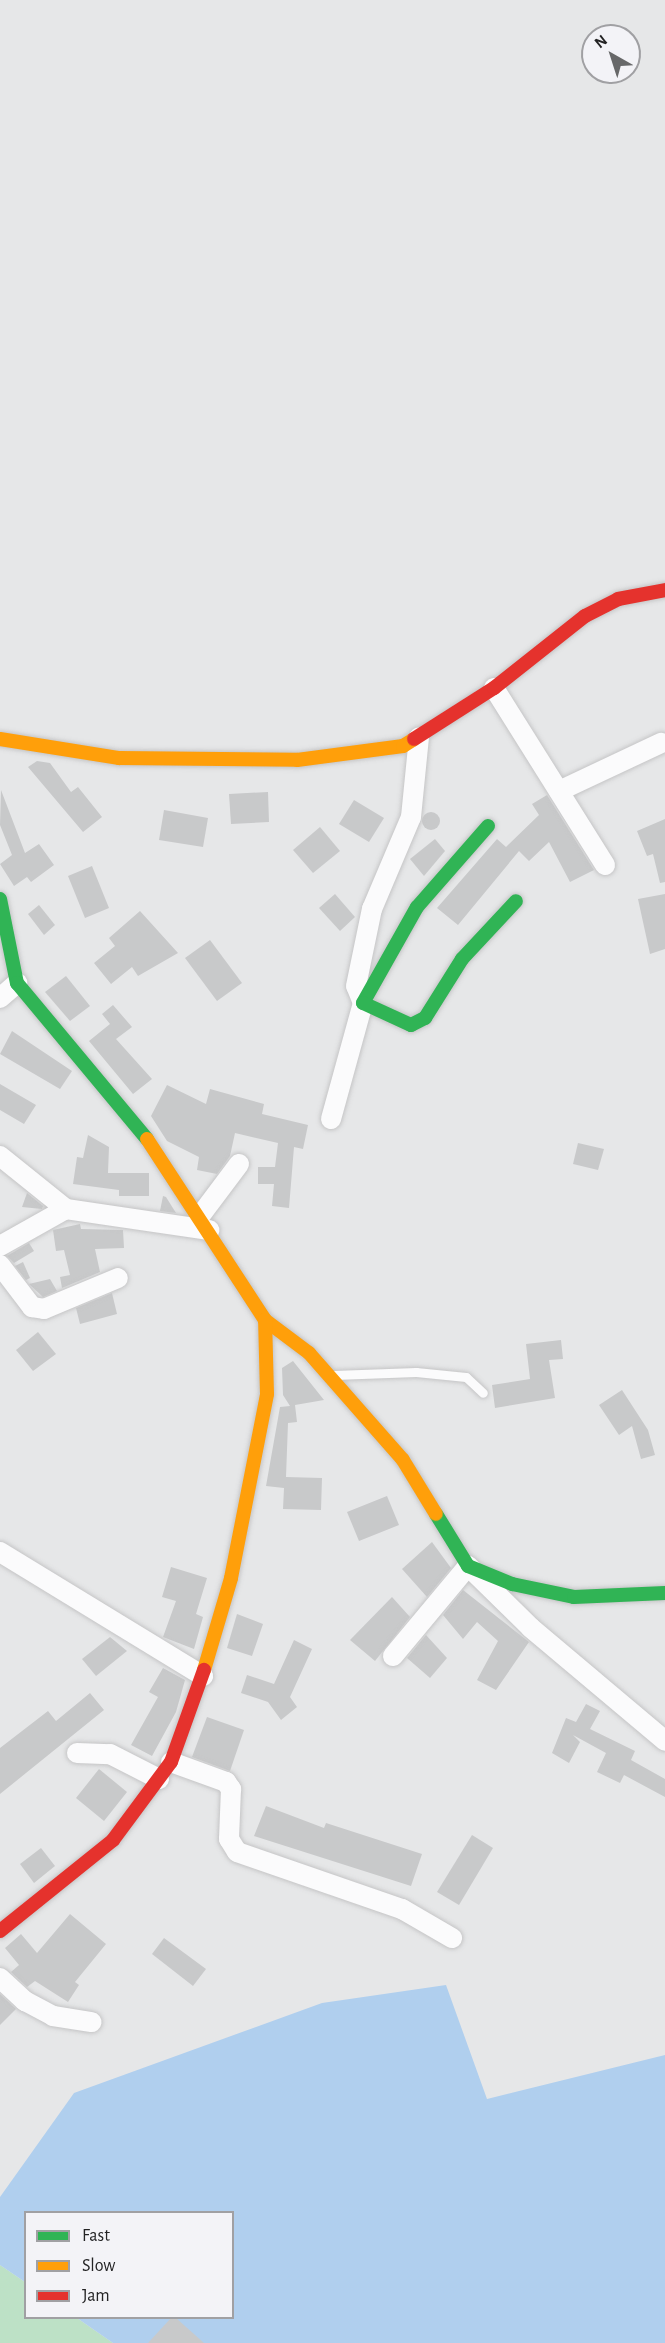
<!DOCTYPE html>
<html>
<head>
<meta charset="utf-8">
<style>
	body { margin:0 }
	#map { position:relative; width:665px; height:2343px; overflow:hidden; background:#e6e7e8; font-family:"Alegreya Sans",sans-serif }
	div>[style] { position:absolute }
	.green>* { inset:0; background:#bde1c6 }
	.water>* { inset:0; background:#b0cfee }
	.building>* { inset:0; background:#c8c9ca }
	.round { border-radius:50% }
	.roads { filter:drop-shadow(0 0 2px #c5c5c6) drop-shadow(0 0 2px #c5c5c6) }
	.lane>* { height:9px; margin:-4.5px; padding:0 4.5px; transform-origin:4.5px; border-radius:4.5px; background:#fbfbfc }
	.street>* { height:20px; margin:-10px; padding:0 10px; transform-origin:10px; border-radius:10px; background:#fbfbfc }
	.fast>* { height:14px; margin:-7px; padding:0 7px; transform-origin:7px; border-radius:7px; background:#30b455 }
	.slow>* { height:14px; margin:-7px; padding:0 7px; transform-origin:7px; border-radius:7px; background:#ff9f0a }
	.jam>* { height:14px; margin:-7px; padding:0 7px; transform-origin:7px; border-radius:7px; background:#e5322d }
	span { translate:-50% -50%; white-space:nowrap; text-align:center; line-height:1.15; -webkit-text-stroke:4.5px #f3f3f7; paint-order:stroke }
	.legend { position:absolute; left:24px; top:2211px; width:210px; height:108px; box-sizing:border-box; background:#f3f3f7; border:2px solid #a0a0a3; margin:0; padding:8px 10px; list-style:none; font-size:18px; color:#232324 }
	.legend li { display:flex; align-items:center; gap:12px; height:30px }
	.legend b { width:30px; border:2px solid #a0a0a3 }
	.north { position:absolute; left:581px; top:24px; width:60px; height:60px; box-sizing:border-box; background:#f3f3f7; border:2px solid #a0a0a3; border-radius:50%; rotate:321deg; font-size:16px; font-weight:700; line-height:24px; text-align:center; color:#232324 }
	.north::after { content:''; display:block; margin:auto; width:21px; height:27px; background:#676869; clip-path:polygon(50% 0,100% 100%,50% 72%,0 100%) }
</style>
</head>
<body>
<div id="map">
	<div class="green">
		<div style="clip-path:polygon(0 2265px,25px 2282px,26px 2318px,77px 2318px,113px 2343px,0 2343px)"></div>
	</div>
	<div class="water">
		<div style="clip-path:polygon(446px 1985px,487px 2099px,665px 2055px,665px 2343px,113px 2343px,77px 2318px,232px 2318px,232px 2212px,26px 2212px,25px 2282px,0 2265px,0 2197px,74px 2093px,322px 2003px)"></div>
	</div>
	<div class="building">
		<div style="clip-path:polygon(37px 761px,50px 763px,71px 792px,78px 787px,102px 817px,83px 832px,28px 767px)"></div>
		<div style="clip-path:polygon(1px 790px,25px 853px,39px 844px,54px 865px,31px 882px,27px 877px,14px 886px,0 864px,12px 855px,0 825px)"></div>
		<div style="clip-path:polygon(268px 792px,269px 822px,231px 824px,229px 794px)"></div>
		<div style="clip-path:polygon(547px 795px,594px 870px,570px 882px,549px 842px,529px 861px,519px 851px,458px 925px,437px 908px,497px 839px,506px 847px,539px 815px,532px 804px)"></div>
		<div style="clip-path:polygon(354px 800px,384px 818px,369px 842px,339px 824px)"></div>
		<div style="clip-path:polygon(164px 810px,208px 818px,203px 847px,159px 840px)"></div>
		<div class="round" style="left:422px;top:812px;width:18px;height:18px"></div>
		<div style="clip-path:polygon(665px 819px,665px 882px,660px 883px,653px 854px,647px 856px,637px 831px)"></div>
		<div style="clip-path:polygon(320px 827px,340px 851px,313px 873px,293px 850px)"></div>
		<div style="clip-path:polygon(435px 839px,445px 851px,424px 876px,410px 859px)"></div>
		<div style="clip-path:polygon(92px 866px,109px 908px,85px 918px,68px 876px)"></div>
		<div style="clip-path:polygon(335px 894px,355px 917px,340px 931px,319px 908px)"></div>
		<div style="clip-path:polygon(665px 894px,665px 949px,650px 954px,638px 899px)"></div>
		<div style="clip-path:polygon(39px 905px,55px 925px,44px 935px,28px 914px)"></div>
		<div style="clip-path:polygon(140px 911px,178px 953px,138px 976px,132px 967px,111px 984px,94px 963px,115px 946px,109px 938px)"></div>
		<div style="clip-path:polygon(210px 940px,242px 983px,217px 1001px,185px 958px)"></div>
		<div style="clip-path:polygon(66px 976px,90px 1006px,70px 1021px,45px 992px)"></div>
		<div style="clip-path:polygon(113px 1005px,132px 1027px,116px 1039px,152px 1079px,133px 1094px,89px 1041px,110px 1024px,102px 1014px)"></div>
		<div style="clip-path:polygon(12px 1031px,72px 1071px,60px 1089px,0 1054px)"></div>
		<div style="clip-path:polygon(0 1084px,36px 1105px,24px 1124px,0 1110px)"></div>
		<div style="clip-path:polygon(167px 1085px,206px 1104px,210px 1089px,264px 1104px,262px 1114px,308px 1125px,303px 1149px,294px 1147px,289px 1208px,272px 1206px,274px 1184px,258px 1184px,258px 1167px,275px 1167px,278px 1143px,235px 1133px,230px 1156px,217px 1174px,197px 1170px,199px 1157px,167px 1141px,151px 1116px)"></div>
		<div style="clip-path:polygon(88px 1135px,109px 1147px,108px 1173px,149px 1173px,149px 1196px,119px 1196px,119px 1190px,73px 1184px,77px 1157px,83px 1158px)"></div>
		<div style="clip-path:polygon(578px 1143px,604px 1149px,598px 1170px,573px 1164px)"></div>
		<div style="clip-path:polygon(27px 1193px,43px 1206px,42px 1209px,22px 1207px)"></div>
		<div style="clip-path:polygon(163px 1196px,166px 1197px,176px 1213px,160px 1211px)"></div>
		<div style="clip-path:polygon(80px 1224px,81px 1229px,123px 1230px,124px 1248px,95px 1249px,100px 1272px,62px 1288px,60px 1277px,70px 1275px,64px 1250px,56px 1251px,53px 1230px)"></div>
		<div style="clip-path:polygon(29px 1243px,34px 1251px,14px 1263px,7px 1256px)"></div>
		<div style="clip-path:polygon(23px 1262px,30px 1278px,26px 1280px,15px 1266px)"></div>
		<div style="clip-path:polygon(50px 1279px,57px 1291px,43px 1297px,29px 1284px)"></div>
		<div style="clip-path:polygon(112px 1293px,117px 1314px,80px 1324px,76px 1308px)"></div>
		<div style="clip-path:polygon(38px 1332px,56px 1354px,33px 1371px,16px 1350px)"></div>
		<div style="clip-path:polygon(561px 1340px,563px 1359px,549px 1360px,555px 1398px,495px 1408px,492px 1385px,530px 1379px,526px 1344px)"></div>
		<div style="clip-path:polygon(293px 1361px,324px 1400px,295px 1405px,297px 1422px,288px 1423px,286px 1477px,322px 1478px,321px 1510px,283px 1509px,284px 1488px,266px 1486px,280px 1407px,290px 1406px,283px 1395px,282px 1368px)"></div>
		<div style="clip-path:polygon(622px 1390px,648px 1430px,655px 1455px,641px 1459px,632px 1426px,619px 1435px,599px 1405px)"></div>
		<div style="clip-path:polygon(387px 1496px,399px 1525px,359px 1541px,347px 1512px)"></div>
		<div style="clip-path:polygon(432px 1542px,451px 1568px,427px 1597px,402px 1569px)"></div>
		<div style="clip-path:polygon(171px 1567px,207px 1578px,196px 1614px,203px 1617px,194px 1649px,163px 1637px,176px 1601px,162px 1597px)"></div>
		<div style="clip-path:polygon(463px 1590px,529px 1642px,496px 1690px,477px 1680px,498px 1641px,477px 1622px,463px 1639px,443px 1615px)"></div>
		<div style="clip-path:polygon(392px 1597px,410px 1617px,375px 1661px,350px 1640px)"></div>
		<div style="clip-path:polygon(237px 1614px,263px 1624px,252px 1656px,227px 1648px)"></div>
		<div style="clip-path:polygon(426px 1635px,447px 1658px,430px 1678px,407px 1658px)"></div>
		<div style="clip-path:polygon(110px 1637px,127px 1651px,96px 1676px,82px 1659px)"></div>
		<div style="clip-path:polygon(294px 1640px,312px 1649px,290px 1697px,297px 1707px,281px 1720px,268px 1702px,241px 1693px,247px 1675px,274px 1684px)"></div>
		<div style="clip-path:polygon(163px 1668px,185px 1680px,176px 1712px,152px 1756px,131px 1745px,158px 1697px,149px 1692px)"></div>
		<div style="clip-path:polygon(90px 1693px,104px 1710px,0 1794px,0 1748px,48px 1711px,56px 1721px)"></div>
		<div style="clip-path:polygon(586px 1704px,600px 1711px,590px 1729px,635px 1751px,631px 1760px,665px 1779px,665px 1797px,624px 1775px,620px 1783px,597px 1772px,606px 1753px,573px 1735px,580px 1742px,569px 1763px,552px 1753px,566px 1718px,576px 1722px)"></div>
		<div style="clip-path:polygon(207px 1717px,244px 1730px,230px 1771px,192px 1757px)"></div>
		<div style="clip-path:polygon(99px 1769px,127px 1792px,104px 1821px,76px 1798px)"></div>
		<div style="clip-path:polygon(266px 1806px,324px 1828px,326px 1823px,422px 1854px,411px 1886px,254px 1836px)"></div>
		<div style="clip-path:polygon(472px 1835px,493px 1848px,459px 1905px,437px 1892px)"></div>
		<div style="clip-path:polygon(41px 1848px,55px 1866px,34px 1883px,20px 1864px)"></div>
		<div style="clip-path:polygon(70px 1914px,106px 1944px,75px 1982px,79px 1985px,68px 2002px,35px 1981px,27px 1987px,11px 1972px,19px 1965px,5px 1948px,21px 1934px,37px 1953px)"></div>
		<div style="clip-path:polygon(164px 1938px,206px 1969px,193px 1986px,152px 1954px)"></div>
		<div style="clip-path:polygon(0 1994px,16px 2009px,0 2025px)"></div>
		<div style="clip-path:polygon(171px 2318px,176px 2318px,204px 2343px,148px 2343px)"></div>
	</div>
	<div class="roads">
		<div class="lane">
			<div style="left:334px;top:1375px;width:82px;rotate:-2.1deg"></div>
			<div style="left:416px;top:1372px;width:50px;rotate:5.7deg"></div>
			<div style="left:466px;top:1377px;width:23px;rotate:43deg"></div>
		</div>
		<div class="street">
			<div style="left:494px;top:688px;width:209px;rotate:57.9deg"></div>
			<div style="left:559px;top:791px;width:113px;rotate:-25.2deg"></div>
			<div style="left:0;top:998px;width:23px;rotate:-41deg"></div>
			<div style="left:331px;top:1119px;width:120px;rotate:-74.6deg"></div>
			<div style="left:363px;top:1003px;width:18px;rotate:-112deg"></div>
			<div style="left:356px;top:986px;width:79px;rotate:-78.3deg"></div>
			<div style="left:372px;top:909px;width:100px;rotate:-67deg"></div>
			<div style="left:411px;top:817px;width:80px;rotate:-84.3deg"></div>
			<div style="left:0;top:1156px;width:85px;rotate:38.8deg"></div>
			<div style="left:200px;top:1216px;width:65px;rotate:-53.1deg"></div>
			<div style="left:0;top:1246px;width:76px;rotate:-29.3deg"></div>
			<div style="left:66px;top:1209px;width:145px;rotate:8.4deg"></div>
			<div style="left:0;top:1265px;width:53px;rotate:52.7deg"></div>
			<div style="left:32px;top:1307px;width:12px;rotate:9deg"></div>
			<div style="left:44px;top:1309px;width:80px;rotate:-22.7deg"></div>
			<div style="left:0;top:1552px;width:238px;rotate:31.4deg"></div>
			<div style="left:393px;top:1656px;width:117px;rotate:-50.2deg"></div>
			<div style="left:468px;top:1566px;width:88px;rotate:44.5deg"></div>
			<div style="left:531px;top:1628px;width:175px;rotate:40.1deg"></div>
			<div style="left:77px;top:1753px;width:33px;rotate:2deg"></div>
			<div style="left:110px;top:1754px;width:55px;rotate:27deg"></div>
			<div style="left:171px;top:1762px;width:59px;rotate:20deg"></div>
			<div style="left:226px;top:1782px;width:9px;rotate:54deg"></div>
			<div style="left:231px;top:1789px;width:50px;rotate:92.3deg"></div>
			<div style="left:229px;top:1839px;width:15px;rotate:58deg"></div>
			<div style="left:237px;top:1852px;width:175px;rotate:19.1deg"></div>
			<div style="left:402px;top:1909px;width:58px;rotate:30.1deg"></div>
			<div style="left:0;top:1978px;width:34px;rotate:43deg"></div>
			<div style="left:25px;top:2001px;width:32px;rotate:28deg"></div>
			<div style="left:53px;top:2016px;width:39px;rotate:9deg"></div>
		</div>
		<div class="fast">
			<div style="left:488px;top:826px;width:108px;rotate:131.2deg"></div>
			<div style="left:417px;top:907px;width:110px;rotate:119.4deg"></div>
			<div style="left:363px;top:1003px;width:53px;rotate:24.6deg"></div>
			<div style="left:411px;top:1025px;width:16px;rotate:-27deg"></div>
			<div style="left:425px;top:1018px;width:70px;rotate:-57.9deg"></div>
			<div style="left:462px;top:959px;width:79px;rotate:-47deg"></div>
			<div style="left:0;top:899px;width:86px;rotate:78.6deg"></div>
			<div style="left:17px;top:983px;width:203px;rotate:50.2deg"></div>
			<div style="left:436px;top:1514px;width:61px;rotate:58.4deg"></div>
			<div style="left:468px;top:1566px;width:48px;rotate:22.2deg"></div>
			<div style="left:512px;top:1584px;width:63px;rotate:11.8deg"></div>
			<div style="left:574px;top:1597px;width:91px;rotate:-2.5deg"></div>
		</div>
		<div class="slow">
			<div style="left:0;top:739px;width:121px;rotate:9.1deg"></div>
			<div style="left:119px;top:758px;width:178px;rotate:0.6deg"></div>
			<div style="left:297px;top:760px;width:107px;rotate:-7.5deg"></div>
			<div style="left:403px;top:746px;width:13px;rotate:-32deg"></div>
			<div style="left:147px;top:1139px;width:216px;rotate:56.9deg"></div>
			<div style="left:265px;top:1320px;width:55px;rotate:36.9deg"></div>
			<div style="left:309px;top:1353px;width:142px;rotate:48.7deg"></div>
			<div style="left:403px;top:1460px;width:63px;rotate:58.6deg"></div>
			<div style="left:204px;top:1670px;width:96px;rotate:-73.6deg"></div>
			<div style="left:231px;top:1578px;width:187px;rotate:-78.9deg"></div>
			<div style="left:267px;top:1394px;width:74px;rotate:-91.5deg"></div>
		</div>
		<div class="jam">
			<div style="left:414px;top:739px;width:95px;rotate:-32.5deg"></div>
			<div style="left:494px;top:688px;width:116px;rotate:-38.4deg"></div>
			<div style="left:585px;top:616px;width:37px;rotate:-27deg"></div>
			<div style="left:618px;top:599px;width:48px;rotate:-10.8deg"></div>
			<div style="left:0;top:1931px;width:145px;rotate:-38.8deg"></div>
			<div style="left:113px;top:1840px;width:97px;rotate:-53.4deg"></div>
			<div style="left:171px;top:1762px;width:98px;rotate:-70.3deg"></div>
		</div>
	</div>
	<ul class="legend">
	<li><b style="height:8px;background:#30b455"></b>Fast</li>
	<li><b style="height:8px;background:#ff9f0a"></b>Slow</li>
	<li><b style="height:8px;background:#e5322d"></b>Jam</li>
	</ul>
	<div class="north">N</div>
</div>
</body>
</html>
